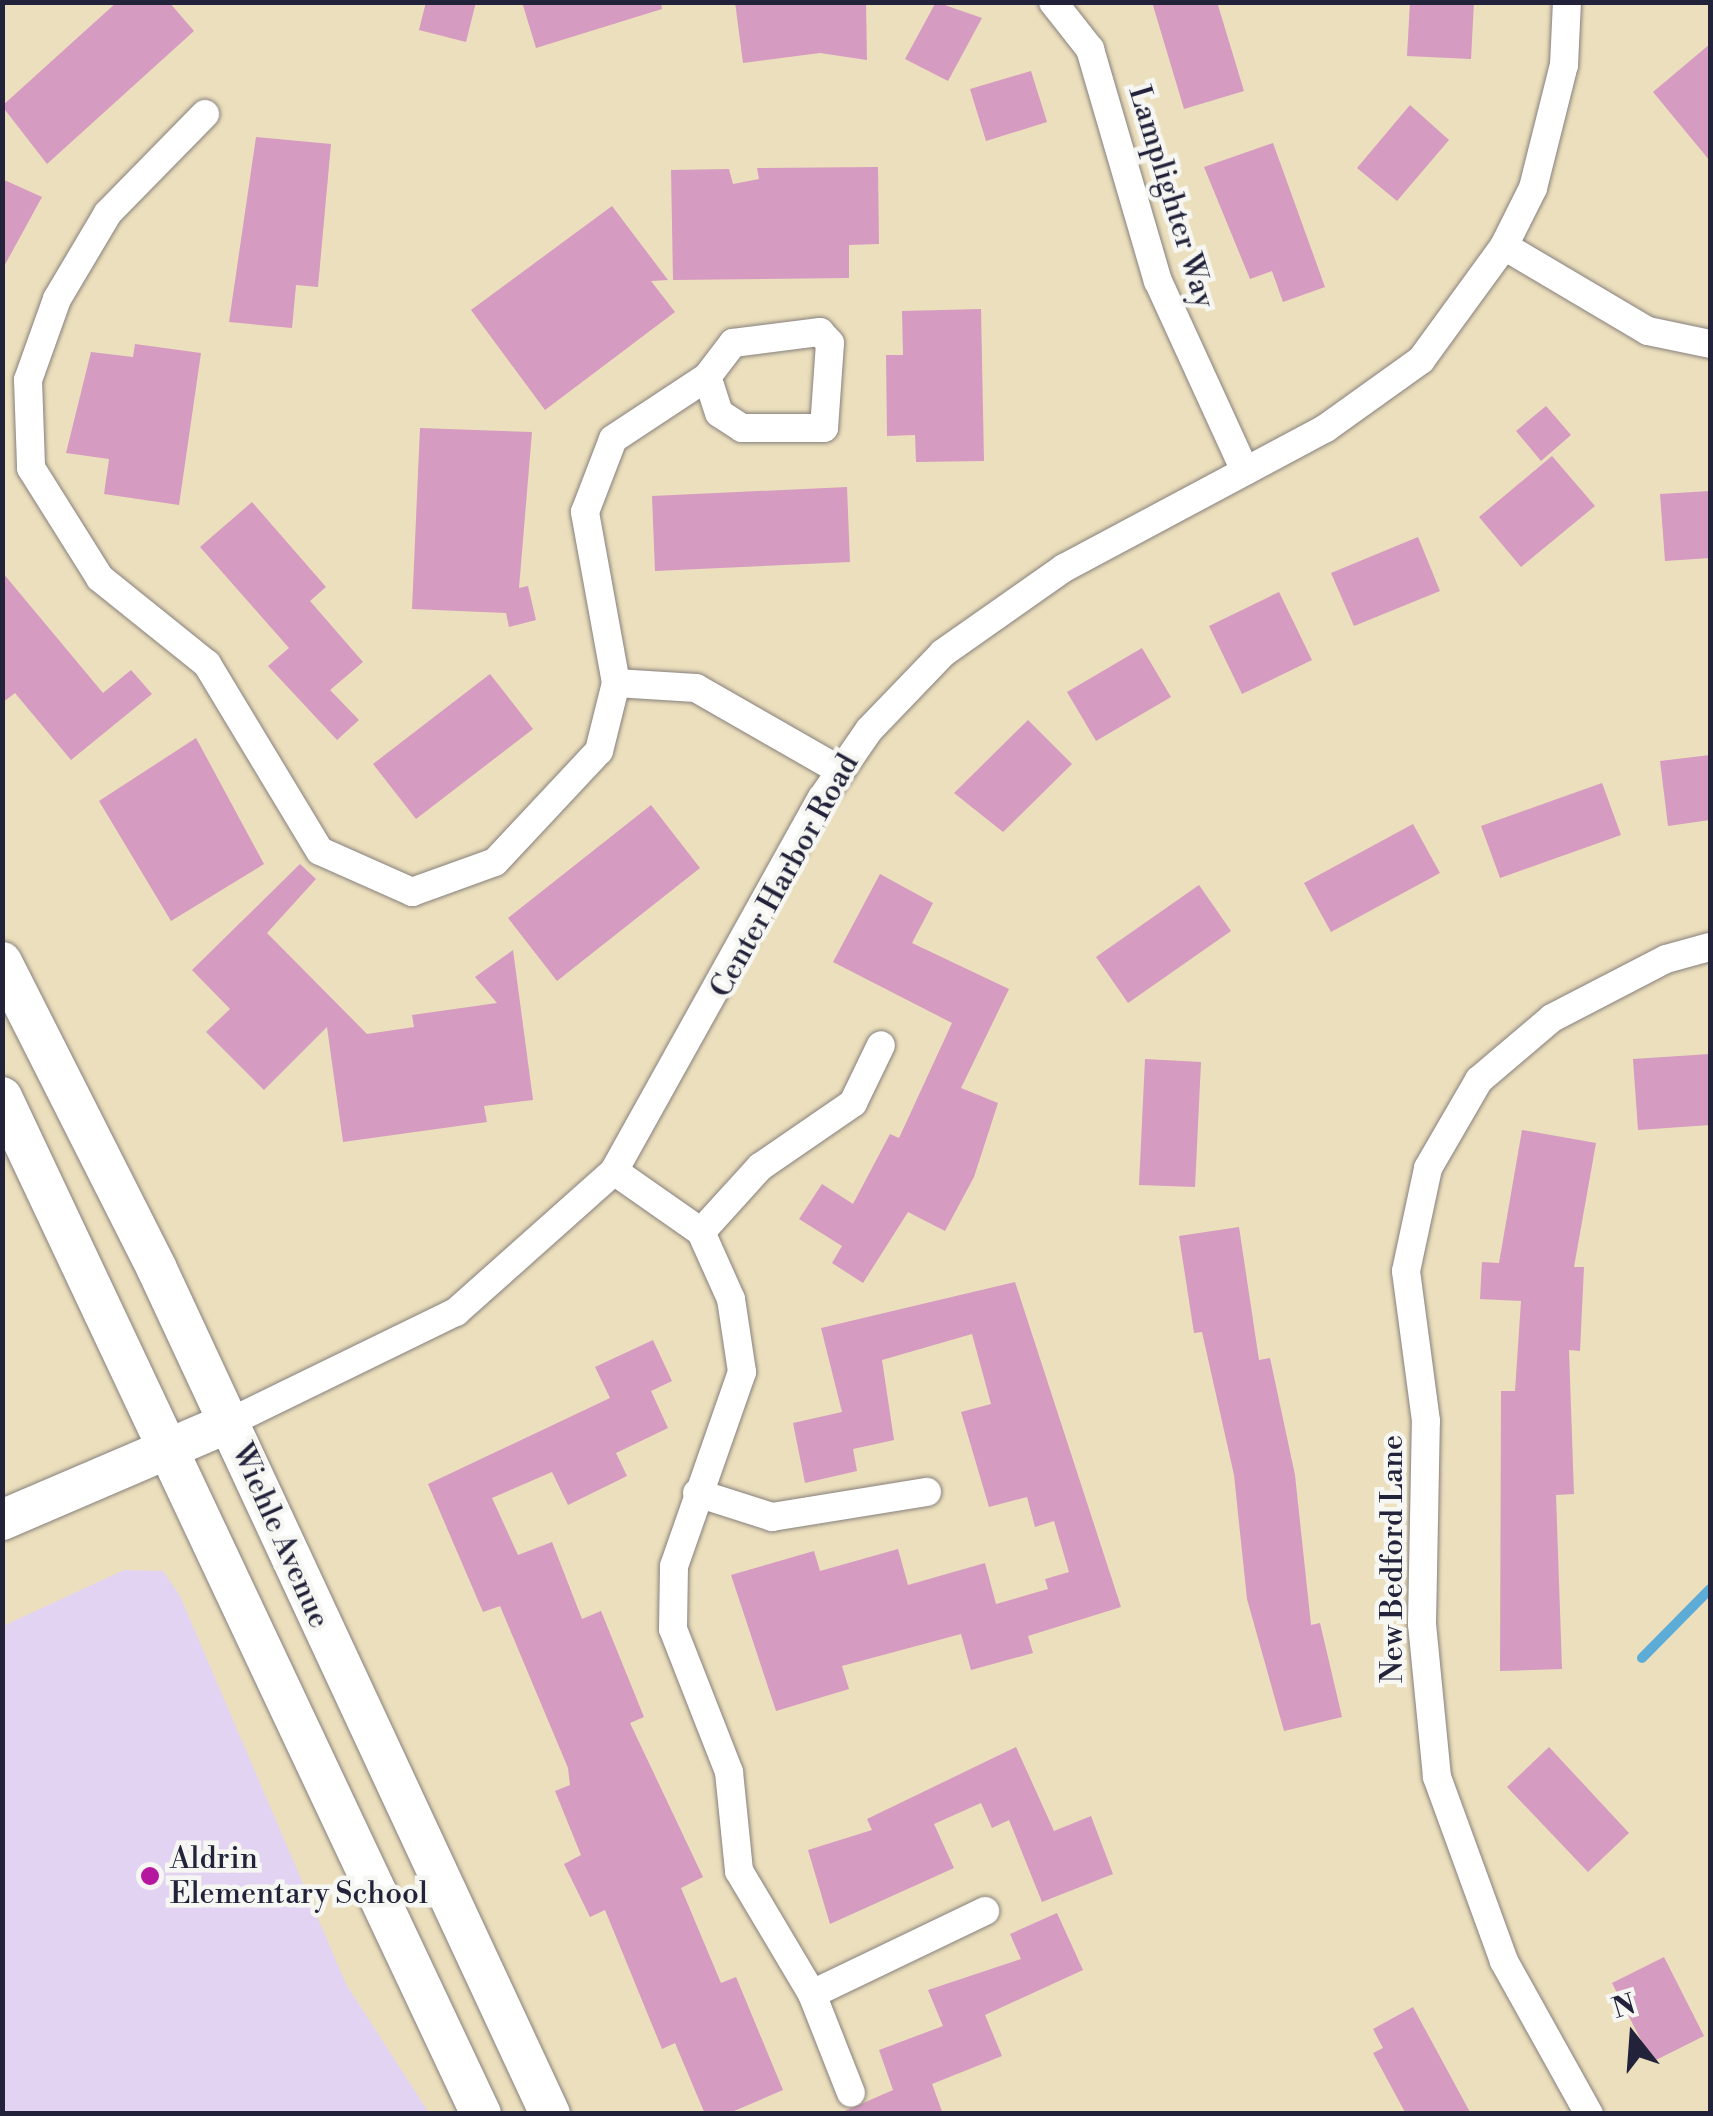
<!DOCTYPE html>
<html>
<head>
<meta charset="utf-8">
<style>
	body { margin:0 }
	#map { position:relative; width:1713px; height:2116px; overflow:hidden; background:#ecdfbd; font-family:"Libre Bodoni",serif }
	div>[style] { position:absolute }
	.built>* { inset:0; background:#e3d3f2 }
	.stream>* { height:10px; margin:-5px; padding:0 5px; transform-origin:5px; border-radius:5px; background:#5dacd7 }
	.building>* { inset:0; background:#d59bc0 }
	.roads { filter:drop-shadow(0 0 2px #87807c) drop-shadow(0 0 2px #87807c) }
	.street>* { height:28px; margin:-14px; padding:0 14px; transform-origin:14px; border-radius:14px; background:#fff }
	.secondary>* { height:40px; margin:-20px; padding:0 20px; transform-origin:20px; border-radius:20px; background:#fff }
	.dots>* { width:28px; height:28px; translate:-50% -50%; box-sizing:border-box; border:5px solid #f6f6f2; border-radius:50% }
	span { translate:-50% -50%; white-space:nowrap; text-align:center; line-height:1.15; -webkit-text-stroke:9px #f6f6f2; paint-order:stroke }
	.street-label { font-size:30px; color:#22223b }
	.poi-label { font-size:30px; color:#22223b }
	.left { translate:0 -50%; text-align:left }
	.frame { position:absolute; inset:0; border:5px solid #22223b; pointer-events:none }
	.north { position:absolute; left:1583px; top:1986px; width:100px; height:100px; -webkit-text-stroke:8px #f6f6f2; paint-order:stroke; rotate:343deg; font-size:28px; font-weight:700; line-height:40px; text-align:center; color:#22223b }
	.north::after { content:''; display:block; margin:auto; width:35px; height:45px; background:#22223b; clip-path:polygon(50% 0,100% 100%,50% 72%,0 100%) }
</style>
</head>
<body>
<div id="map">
	<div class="built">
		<div style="clip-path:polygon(124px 1570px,163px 1571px,180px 1596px,346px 1984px,429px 2113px,3px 2113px,3px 1626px)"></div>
	</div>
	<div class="stream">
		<div style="left:1642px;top:1658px;width:97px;rotate:-45.4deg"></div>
	</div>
	<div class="building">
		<div style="clip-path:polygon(117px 2px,169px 2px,194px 31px,47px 164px,2px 106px)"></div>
		<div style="clip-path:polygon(426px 2px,476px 2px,466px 42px,419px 30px)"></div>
		<div style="clip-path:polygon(522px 2px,661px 2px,662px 9px,536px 48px)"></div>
		<div style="clip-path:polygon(735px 2px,866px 2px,867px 60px,820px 53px,743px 63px)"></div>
		<div style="clip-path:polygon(936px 2px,982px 18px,948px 81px,905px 59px)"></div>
		<div style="clip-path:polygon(1152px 2px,1217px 2px,1244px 91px,1184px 109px)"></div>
		<div style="clip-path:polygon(1410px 2px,1474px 2px,1471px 59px,1407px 56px)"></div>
		<div style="clip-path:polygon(1710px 44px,1710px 161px,1653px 92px)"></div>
		<div style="clip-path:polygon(1031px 71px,1047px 122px,986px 141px,970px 89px)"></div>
		<div style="clip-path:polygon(1410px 105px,1449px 140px,1397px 201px,1357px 168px)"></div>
		<div style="clip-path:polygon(256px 137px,331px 144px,318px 287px,296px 285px,292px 328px,229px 322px)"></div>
		<div style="clip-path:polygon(1273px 143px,1325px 287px,1283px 302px,1272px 271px,1250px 279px,1204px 167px)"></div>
		<div style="clip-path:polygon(878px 167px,879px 244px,849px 245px,849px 278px,673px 280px,671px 170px,729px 169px,733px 184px,759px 179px,757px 168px)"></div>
		<div style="clip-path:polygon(2px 179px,42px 197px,2px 270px)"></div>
		<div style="clip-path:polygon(612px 206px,668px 280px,651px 281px,675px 312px,545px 410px,471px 310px)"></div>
		<div style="clip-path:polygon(981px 309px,984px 461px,916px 462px,915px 435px,887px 436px,886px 355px,903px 355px,902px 311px)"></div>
		<div style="clip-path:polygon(135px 344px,201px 353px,179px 505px,104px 494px,109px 459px,66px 453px,91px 352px,133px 357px)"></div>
		<div style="clip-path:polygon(1546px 406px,1571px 435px,1541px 461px,1516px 431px)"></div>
		<div style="clip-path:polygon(420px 428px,532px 432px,519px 588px,528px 586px,536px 620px,509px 627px,506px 613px,412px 609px)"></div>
		<div style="clip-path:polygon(1552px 456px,1595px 506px,1521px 567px,1479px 517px)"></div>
		<div style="clip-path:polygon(847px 487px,850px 562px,655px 571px,652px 496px)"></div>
		<div style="clip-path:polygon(1710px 491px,1710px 558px,1665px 561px,1660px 494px)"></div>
		<div style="clip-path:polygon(252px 502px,326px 587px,310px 601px,363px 662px,330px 690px,359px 720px,337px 740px,268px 666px,289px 648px,200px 547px)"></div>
		<div style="clip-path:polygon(1418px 537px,1440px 591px,1354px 626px,1331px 573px)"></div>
		<div style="clip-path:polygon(2px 572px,103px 693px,131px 670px,152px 694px,71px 760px,15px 693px,2px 703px)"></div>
		<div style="clip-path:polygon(1279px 592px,1312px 660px,1242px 694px,1209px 626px)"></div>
		<div style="clip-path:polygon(1142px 648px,1171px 697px,1096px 741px,1067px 692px)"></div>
		<div style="clip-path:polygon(490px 674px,533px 729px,416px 819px,373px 764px)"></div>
		<div style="clip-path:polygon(1028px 720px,1072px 764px,1003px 832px,954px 793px)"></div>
		<div style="clip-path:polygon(196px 738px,264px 864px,171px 921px,99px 801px)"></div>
		<div style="clip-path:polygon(1710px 755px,1710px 820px,1668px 826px,1660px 761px)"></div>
		<div style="clip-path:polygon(1602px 783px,1621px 835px,1500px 878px,1481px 826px)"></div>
		<div style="clip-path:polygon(651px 805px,700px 868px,557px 981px,508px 918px)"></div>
		<div style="clip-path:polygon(1413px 824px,1440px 873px,1331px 932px,1304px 883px)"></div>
		<div style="clip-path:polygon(300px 864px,316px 879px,267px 933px,367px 1034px,414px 1027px,412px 1015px,497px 1003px,475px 977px,513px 950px,533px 1100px,484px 1106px,487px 1122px,343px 1142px,327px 1027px,264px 1090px,206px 1032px,230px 1009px,192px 970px)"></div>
		<div style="clip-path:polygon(880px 874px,933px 903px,912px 943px,1009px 989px,961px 1088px,998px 1103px,974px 1177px,945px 1231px,908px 1212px,863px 1283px,832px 1263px,842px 1246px,799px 1219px,822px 1184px,853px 1204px,890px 1134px,899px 1138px,952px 1023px,833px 962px)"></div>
		<div style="clip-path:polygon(1199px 885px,1231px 931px,1128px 1003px,1096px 957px)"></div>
		<div style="clip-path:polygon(1710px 1054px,1710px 1125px,1638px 1130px,1633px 1059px)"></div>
		<div style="clip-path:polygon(1145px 1059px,1201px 1062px,1195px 1187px,1139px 1185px)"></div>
		<div style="clip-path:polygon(1522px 1130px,1596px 1143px,1574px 1267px,1584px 1267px,1580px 1351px,1569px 1350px,1574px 1494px,1556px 1495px,1562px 1669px,1500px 1671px,1501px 1391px,1515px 1391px,1521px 1301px,1480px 1299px,1482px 1262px,1499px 1263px)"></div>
		<div style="clip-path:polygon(1239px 1227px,1259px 1360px,1270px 1358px,1295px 1475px,1311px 1625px,1320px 1623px,1342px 1717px,1284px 1731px,1247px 1599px,1234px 1475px,1202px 1332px,1194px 1333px,1179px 1236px)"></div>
		<div style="clip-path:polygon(1015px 1282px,1121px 1607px,1028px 1636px,1033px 1653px,971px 1670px,961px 1634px,842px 1666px,849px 1689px,776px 1711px,731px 1575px,814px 1551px,820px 1571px,898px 1549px,908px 1585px,985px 1563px,996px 1604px,1048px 1589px,1045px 1579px,1069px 1572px,1054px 1521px,1035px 1527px,1027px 1497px,989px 1507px,961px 1412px,991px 1404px,972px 1334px,882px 1360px,894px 1440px,853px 1449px,857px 1471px,805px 1483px,793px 1423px,842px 1412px,821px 1328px)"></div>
		<div style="clip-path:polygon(653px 1340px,672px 1381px,651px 1391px,668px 1428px,616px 1453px,627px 1476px,568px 1505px,552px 1472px,492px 1498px,518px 1555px,552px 1542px,582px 1619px,601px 1611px,644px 1717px,630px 1723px,703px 1877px,681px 1888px,721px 1983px,736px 1977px,783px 2090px,727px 2114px,705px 2114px,675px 2043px,662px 2049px,605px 1910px,590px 1917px,564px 1864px,581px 1855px,555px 1791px,570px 1785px,568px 1768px,500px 1606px,483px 1612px,428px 1484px,610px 1398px,595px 1367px)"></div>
		<div style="clip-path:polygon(1016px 1747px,1054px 1831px,1091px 1816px,1113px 1874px,1042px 1902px,1009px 1820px,992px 1828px,981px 1803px,934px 1824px,954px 1868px,830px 1924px,808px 1850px,872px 1830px,867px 1819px)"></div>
		<div style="clip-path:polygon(1549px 1747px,1629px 1833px,1588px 1872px,1507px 1787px)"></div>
		<div style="clip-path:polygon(1057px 1913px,1083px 1970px,985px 2015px,1002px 2056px,932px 2084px,943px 2114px,838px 2114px,893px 2090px,879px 2050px,943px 2026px,928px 1990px,1021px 1959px,1010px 1934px)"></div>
		<div style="clip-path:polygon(1664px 1957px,1704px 2036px,1652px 2062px,1612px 1983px)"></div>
		<div style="clip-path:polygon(1413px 2007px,1471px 2114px,1406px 2114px,1373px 2053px,1383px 2048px,1373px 2029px)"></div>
	</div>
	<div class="roads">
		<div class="street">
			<div style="left:1053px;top:2px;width:60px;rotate:51.8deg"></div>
			<div style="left:1090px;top:49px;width:242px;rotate:73.7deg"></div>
			<div style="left:1158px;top:281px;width:209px;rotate:65.4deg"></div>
			<div style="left:205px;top:114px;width:139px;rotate:134.4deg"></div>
			<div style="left:108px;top:213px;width:100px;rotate:120.7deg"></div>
			<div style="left:57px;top:299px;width:86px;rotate:109.7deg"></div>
			<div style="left:28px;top:380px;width:88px;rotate:88deg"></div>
			<div style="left:31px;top:468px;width:130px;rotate:57.9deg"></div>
			<div style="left:100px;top:578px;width:137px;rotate:38.8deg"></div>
			<div style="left:207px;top:664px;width:218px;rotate:58.9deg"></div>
			<div style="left:320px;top:851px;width:101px;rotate:24deg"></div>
			<div style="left:412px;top:892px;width:88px;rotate:-19.9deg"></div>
			<div style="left:495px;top:862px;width:152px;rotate:-46.9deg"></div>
			<div style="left:599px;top:751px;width:70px;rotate:-76deg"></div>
			<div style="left:616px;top:683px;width:80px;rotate:3.6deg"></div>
			<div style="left:696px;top:688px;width:167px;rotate:29.8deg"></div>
			<div style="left:1504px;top:246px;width:167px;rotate:30.6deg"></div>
			<div style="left:1648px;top:331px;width:63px;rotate:11.8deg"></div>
			<div style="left:616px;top:683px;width:174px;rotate:-100.3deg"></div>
			<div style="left:585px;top:512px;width:78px;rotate:-69deg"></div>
			<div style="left:613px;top:439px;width:113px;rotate:-33.4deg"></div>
			<div style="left:707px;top:377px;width:43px;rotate:-52.6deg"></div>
			<div style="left:733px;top:343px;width:88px;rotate:-7.2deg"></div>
			<div style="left:820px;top:332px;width:15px;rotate:48deg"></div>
			<div style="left:830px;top:343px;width:85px;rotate:94deg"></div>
			<div style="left:824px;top:428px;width:82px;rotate:180deg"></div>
			<div style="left:742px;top:428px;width:27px;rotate:-147deg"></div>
			<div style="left:719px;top:413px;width:38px;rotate:-108deg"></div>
			<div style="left:614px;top:1171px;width:106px;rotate:35deg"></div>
			<div style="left:701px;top:1232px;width:73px;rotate:65.9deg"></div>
			<div style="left:731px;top:1299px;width:74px;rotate:81.4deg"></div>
			<div style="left:742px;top:1372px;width:206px;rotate:109.3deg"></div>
			<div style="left:674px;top:1566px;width:63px;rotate:90.9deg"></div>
			<div style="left:673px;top:1629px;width:154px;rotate:68.6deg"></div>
			<div style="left:729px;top:1772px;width:100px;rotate:84.2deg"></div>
			<div style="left:739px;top:1871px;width:143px;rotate:59.3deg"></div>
			<div style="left:812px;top:1994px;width:106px;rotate:68.5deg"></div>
			<div style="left:701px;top:1232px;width:88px;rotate:-47.8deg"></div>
			<div style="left:760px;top:1167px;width:113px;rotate:-34.5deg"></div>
			<div style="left:853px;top:1103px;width:64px;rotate:-64.2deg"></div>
			<div style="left:228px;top:1423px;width:254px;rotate:-26deg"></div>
			<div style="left:456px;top:1312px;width:212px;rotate:-41.7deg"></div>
			<div style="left:614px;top:1171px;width:427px;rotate:-60.9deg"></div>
			<div style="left:822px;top:798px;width:83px;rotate:-55.3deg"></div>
			<div style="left:869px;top:730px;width:107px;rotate:-46.1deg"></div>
			<div style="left:943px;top:653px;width:148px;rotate:-35.1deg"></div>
			<div style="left:1064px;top:568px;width:297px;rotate:-28.1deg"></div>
			<div style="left:1326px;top:428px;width:117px;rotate:-35.6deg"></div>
			<div style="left:1421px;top:360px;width:141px;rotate:-53.9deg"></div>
			<div style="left:1504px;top:246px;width:65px;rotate:-63.4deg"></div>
			<div style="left:1533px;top:188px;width:127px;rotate:-75.9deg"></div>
			<div style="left:1564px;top:65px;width:63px;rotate:-87.3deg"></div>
			<div style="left:697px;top:1493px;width:79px;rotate:17.7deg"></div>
			<div style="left:772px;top:1517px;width:157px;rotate:-9.2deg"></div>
			<div style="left:812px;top:1994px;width:192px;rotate:-25.6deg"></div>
			<div style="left:1589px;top:2114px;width:175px;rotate:-119.1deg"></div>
			<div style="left:1504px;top:1961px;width:196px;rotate:-110deg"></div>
			<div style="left:1437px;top:1777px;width:154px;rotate:-95.6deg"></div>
			<div style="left:1422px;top:1624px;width:203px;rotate:-88.9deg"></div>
			<div style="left:1426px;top:1421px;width:151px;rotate:-97.6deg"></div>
			<div style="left:1406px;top:1271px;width:105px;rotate:-77.9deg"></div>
			<div style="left:1428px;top:1168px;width:102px;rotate:-59.9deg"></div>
			<div style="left:1479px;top:1080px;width:96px;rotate:-40.3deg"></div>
			<div style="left:1552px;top:1018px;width:128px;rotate:-27.4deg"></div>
			<div style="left:1666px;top:959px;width:46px;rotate:-15.3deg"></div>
		</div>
		<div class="secondary">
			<div style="left:2px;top:962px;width:342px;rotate:63.2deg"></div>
			<div style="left:156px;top:1267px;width:934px;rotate:65.05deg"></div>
			<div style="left:2px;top:1097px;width:1124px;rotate:64.78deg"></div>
			<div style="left:2px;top:1520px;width:246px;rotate:-23.2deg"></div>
		</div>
	</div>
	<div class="dots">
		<div style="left:150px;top:1876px;background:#b5179e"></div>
	</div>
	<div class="street-label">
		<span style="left:1171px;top:197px;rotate:73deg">Lamplighter Way</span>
		<span style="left:785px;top:876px;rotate:-61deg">Center Harbor Road</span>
		<span style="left:280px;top:1536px;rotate:66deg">Wiehle Avenue</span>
		<span style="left:1393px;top:1559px;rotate:-90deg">New Bedford Lane</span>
	</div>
	<div class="poi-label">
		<span class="left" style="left:170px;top:1876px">Aldrin<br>Elementary School</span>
	</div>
	<div class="frame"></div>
	<div class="north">N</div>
</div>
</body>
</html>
